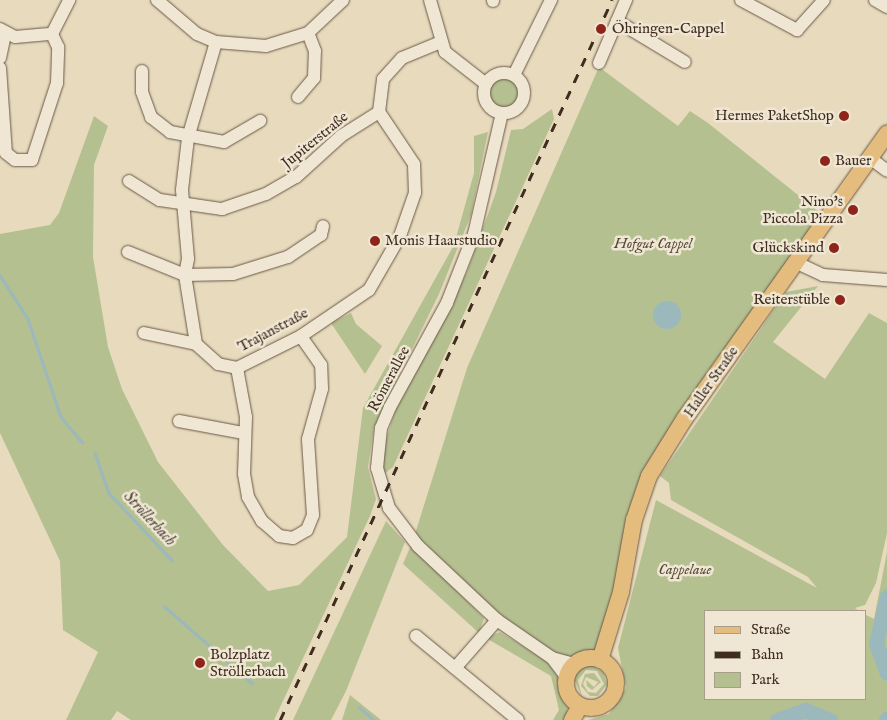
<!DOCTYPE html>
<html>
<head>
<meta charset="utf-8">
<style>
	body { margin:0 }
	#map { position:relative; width:887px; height:720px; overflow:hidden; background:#e7dabd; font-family:"IM FELL English",serif }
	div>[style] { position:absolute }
	.green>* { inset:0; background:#b5c091 }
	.round { border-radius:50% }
	.water>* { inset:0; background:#9bb8bc }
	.stream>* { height:2.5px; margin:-1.25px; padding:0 1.25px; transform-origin:1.25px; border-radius:1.25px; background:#9bb8bc }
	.river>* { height:15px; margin:-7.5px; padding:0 7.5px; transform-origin:7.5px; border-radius:7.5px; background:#9bb8bc }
	.roads { filter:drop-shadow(0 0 1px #6a5847) drop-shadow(0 0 1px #6a5847) }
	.minor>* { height:12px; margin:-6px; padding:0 6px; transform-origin:6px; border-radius:6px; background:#efe7d4 }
	.minor>.ring { margin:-6px; padding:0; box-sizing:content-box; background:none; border:12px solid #efe7d4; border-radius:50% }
	.major>* { height:16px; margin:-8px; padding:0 8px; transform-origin:8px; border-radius:8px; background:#e4bd7e }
	.major>.ring { margin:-8px; padding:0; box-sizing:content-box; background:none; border:16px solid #e4bd7e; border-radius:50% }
	.rail>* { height:2.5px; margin-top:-1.25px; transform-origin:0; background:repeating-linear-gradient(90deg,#412d20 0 9px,transparent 0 18px) }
	.dots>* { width:14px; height:14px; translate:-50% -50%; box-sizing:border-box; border:2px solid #efe7d4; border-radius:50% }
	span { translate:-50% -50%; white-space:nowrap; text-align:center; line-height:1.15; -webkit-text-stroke:5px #efe7d4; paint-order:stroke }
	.poi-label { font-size:15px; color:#412d20 }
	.left { translate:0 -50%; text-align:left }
	.right { translate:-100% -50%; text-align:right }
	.street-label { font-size:15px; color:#412d20 }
	.park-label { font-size:15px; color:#584a37; font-style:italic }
	.water-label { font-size:16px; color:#53493f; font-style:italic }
	.legend { position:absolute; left:704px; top:610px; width:162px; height:90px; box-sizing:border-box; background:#efe7d4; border:1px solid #a99d8c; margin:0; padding:6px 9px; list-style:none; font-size:15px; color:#412d20 }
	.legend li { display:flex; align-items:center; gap:10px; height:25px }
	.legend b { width:25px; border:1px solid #a99d8c }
</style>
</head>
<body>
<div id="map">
	<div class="green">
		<div style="clip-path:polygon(599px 67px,678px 126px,690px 111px,708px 123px,823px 215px,646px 472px,600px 644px,591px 655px,577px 660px,556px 655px,502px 617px,415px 534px,467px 368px)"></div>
		<div class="round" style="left:490px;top:78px;width:30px;height:30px"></div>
		<div style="clip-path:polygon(552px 109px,554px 119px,393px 467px,384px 474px,383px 449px,397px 405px,467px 272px,496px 192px,511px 130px,523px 129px)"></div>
		<div style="clip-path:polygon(94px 116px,108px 126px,94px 165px,93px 257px,108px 347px,122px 389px,158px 462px,223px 545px,268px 591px,299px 585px,347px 537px,363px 408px,454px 245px,474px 173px,474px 136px,488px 132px,471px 215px,439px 294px,374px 427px,368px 467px,376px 499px,370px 516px,274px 720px,131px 720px,117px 711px,111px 720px,66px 720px,98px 652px,63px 630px,60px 561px,0 433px,0 234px,50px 225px,59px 213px)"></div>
		<div style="clip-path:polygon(818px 286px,773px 342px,825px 379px,869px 313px,887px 323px,887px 533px,876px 583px,865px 605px,855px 608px,859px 611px,706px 611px,706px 699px,866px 699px,866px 615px,874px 619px,887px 552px,887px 720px,588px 720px,609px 714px,626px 688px,618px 648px,656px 500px,817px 588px,808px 577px,671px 500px,669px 483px,660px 476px,786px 292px)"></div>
		<div style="clip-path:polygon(351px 313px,356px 324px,382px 346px,365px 374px,331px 323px)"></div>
		<div style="clip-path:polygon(386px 521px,405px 542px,346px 691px,331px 720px,293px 720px)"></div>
		<div style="clip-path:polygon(411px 545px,484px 618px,479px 633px,403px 564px)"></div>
		<div style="clip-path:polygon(500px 632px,553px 665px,564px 679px,569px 703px,565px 720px,553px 720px,559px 710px,551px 676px,486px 638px)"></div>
		<div style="clip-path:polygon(591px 665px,603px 672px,607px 684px,598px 696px,590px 696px,581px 686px,585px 674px,594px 673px,601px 682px,592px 690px,587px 686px,586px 680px,594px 687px,598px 682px,586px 677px,583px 684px,588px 692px,596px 693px,604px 684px,597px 671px,586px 670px,578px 680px,582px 697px,574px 679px,579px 670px)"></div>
		<div style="clip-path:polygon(350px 695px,381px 720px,342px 720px)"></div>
	</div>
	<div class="water">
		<div class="round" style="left:653px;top:301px;width:28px;height:28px"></div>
	</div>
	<div class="stream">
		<div style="left:0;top:275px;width:52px;rotate:57.5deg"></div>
		<div style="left:28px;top:319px;width:103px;rotate:71.4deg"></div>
		<div style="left:61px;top:417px;width:33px;rotate:50deg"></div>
		<div style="left:95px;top:453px;width:42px;rotate:70.7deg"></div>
		<div style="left:109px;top:493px;width:92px;rotate:46.8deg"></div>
		<div style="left:164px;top:606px;width:117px;rotate:41.2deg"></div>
		<div style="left:359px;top:707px;width:20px;rotate:41deg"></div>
	</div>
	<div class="river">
		<div style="left:887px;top:596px;width:48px;rotate:103.2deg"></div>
		<div style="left:876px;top:643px;width:32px;rotate:70deg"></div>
		<div style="left:777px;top:720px;width:30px;rotate:-20deg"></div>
		<div style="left:805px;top:710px;width:27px;rotate:22deg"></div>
		<div style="left:886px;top:720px;width:2px;rotate:-63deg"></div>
	</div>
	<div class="roads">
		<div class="minor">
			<div style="left:157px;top:0;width:52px;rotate:40.4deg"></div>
			<div style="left:197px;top:34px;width:21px;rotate:23deg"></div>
			<div style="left:216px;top:42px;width:50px;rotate:4.6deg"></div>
			<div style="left:266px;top:46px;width:44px;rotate:-17.2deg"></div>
			<div style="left:308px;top:33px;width:48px;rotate:-43.3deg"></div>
			<div style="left:430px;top:0;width:54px;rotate:73.9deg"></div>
			<div style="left:445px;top:52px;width:52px;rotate:38deg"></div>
			<div style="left:741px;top:0;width:64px;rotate:28.2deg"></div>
			<div style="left:797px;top:30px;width:40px;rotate:-48deg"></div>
			<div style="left:875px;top:0;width:14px;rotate:30deg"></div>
			<div style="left:493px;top:1px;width:1px;rotate:-90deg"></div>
			<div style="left:617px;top:21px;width:79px;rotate:31.1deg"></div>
			<div style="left:0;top:29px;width:17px;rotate:28deg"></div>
			<div style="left:15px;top:37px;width:37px;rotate:-5deg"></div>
			<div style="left:52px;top:34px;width:38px;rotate:-63deg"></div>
			<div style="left:216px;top:42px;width:100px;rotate:106.3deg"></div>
			<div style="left:188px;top:138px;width:52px;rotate:96.6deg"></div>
			<div style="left:182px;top:190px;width:69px;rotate:85deg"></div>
			<div style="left:188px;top:259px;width:16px;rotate:101deg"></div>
			<div style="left:185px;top:275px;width:70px;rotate:80.9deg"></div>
			<div style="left:196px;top:344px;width:30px;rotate:42deg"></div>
			<div style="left:218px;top:364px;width:19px;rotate:12deg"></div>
			<div style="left:237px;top:368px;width:72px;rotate:-26.6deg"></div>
			<div style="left:301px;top:336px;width:82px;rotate:-34.1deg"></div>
			<div style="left:369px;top:290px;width:62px;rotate:-60.1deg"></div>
			<div style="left:400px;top:236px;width:46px;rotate:-70.8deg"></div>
			<div style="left:415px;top:193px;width:29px;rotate:-92deg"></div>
			<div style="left:414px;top:164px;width:63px;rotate:-123.9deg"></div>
			<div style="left:379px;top:112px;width:33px;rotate:-83deg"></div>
			<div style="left:383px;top:79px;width:28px;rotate:-48deg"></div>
			<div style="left:402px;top:58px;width:42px;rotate:-22.3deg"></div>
			<div style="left:0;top:58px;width:24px;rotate:-78deg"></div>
			<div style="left:599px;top:63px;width:69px;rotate:-66.8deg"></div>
			<div style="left:0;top:68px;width:85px;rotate:86deg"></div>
			<div style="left:6px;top:153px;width:11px;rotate:38deg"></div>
			<div style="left:15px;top:160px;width:17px"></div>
			<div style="left:32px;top:160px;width:81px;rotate:-72deg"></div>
			<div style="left:57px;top:83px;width:36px;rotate:-88deg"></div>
			<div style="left:58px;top:47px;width:14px;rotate:-115deg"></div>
			<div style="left:142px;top:71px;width:21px;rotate:90deg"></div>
			<div style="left:142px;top:92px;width:27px;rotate:70deg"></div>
			<div style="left:151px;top:117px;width:24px;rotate:38deg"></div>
			<div style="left:170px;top:132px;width:55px;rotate:10.5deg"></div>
			<div style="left:224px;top:142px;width:42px;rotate:-30.3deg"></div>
			<div class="ring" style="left:484px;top:73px;width:28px;height:28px"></div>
			<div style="left:514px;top:75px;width:84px;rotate:-63.7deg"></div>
			<div style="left:298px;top:97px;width:25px;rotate:-50deg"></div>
			<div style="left:314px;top:78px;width:27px;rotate:-88deg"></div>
			<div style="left:315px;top:51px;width:19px;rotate:-111deg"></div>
			<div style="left:502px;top:113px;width:124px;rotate:103deg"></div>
			<div style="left:474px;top:234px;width:74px;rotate:111.4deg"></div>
			<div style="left:447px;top:303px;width:119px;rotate:118.7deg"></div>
			<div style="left:390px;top:407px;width:23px;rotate:113deg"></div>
			<div style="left:381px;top:428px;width:40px;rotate:95.7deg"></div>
			<div style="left:377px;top:468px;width:42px;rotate:73.3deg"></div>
			<div style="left:389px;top:508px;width:48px;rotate:52.7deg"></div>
			<div style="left:418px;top:546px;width:108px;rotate:43.1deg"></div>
			<div style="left:497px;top:620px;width:67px;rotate:34.6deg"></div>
			<div style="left:552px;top:658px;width:25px;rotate:53deg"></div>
			<div style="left:870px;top:158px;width:21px;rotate:37deg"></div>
			<div style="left:129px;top:181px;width:36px;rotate:32deg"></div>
			<div style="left:160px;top:200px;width:63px;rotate:8.3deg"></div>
			<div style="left:222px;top:209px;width:46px;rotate:-18.8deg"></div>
			<div style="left:266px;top:194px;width:34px;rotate:-30deg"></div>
			<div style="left:296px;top:177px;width:61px;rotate:-42.3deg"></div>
			<div style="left:341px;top:136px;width:45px;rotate:-32.3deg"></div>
			<div style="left:128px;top:252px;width:61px;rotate:22deg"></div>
			<div style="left:185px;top:275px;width:48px;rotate:-1.2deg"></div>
			<div style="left:233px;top:274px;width:58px;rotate:-17.2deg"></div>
			<div style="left:288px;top:257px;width:40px;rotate:-34deg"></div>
			<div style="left:321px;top:235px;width:9px;rotate:-77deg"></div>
			<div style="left:795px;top:262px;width:31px;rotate:25deg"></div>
			<div style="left:823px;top:275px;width:64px;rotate:4.5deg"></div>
			<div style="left:144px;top:333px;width:53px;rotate:11.9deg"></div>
			<div style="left:237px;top:368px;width:50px;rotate:79.6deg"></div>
			<div style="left:246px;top:417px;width:57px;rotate:92deg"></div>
			<div style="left:244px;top:474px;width:23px;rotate:80deg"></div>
			<div style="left:248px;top:497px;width:28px;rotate:60deg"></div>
			<div style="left:262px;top:521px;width:23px;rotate:41deg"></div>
			<div style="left:279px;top:536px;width:14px;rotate:8deg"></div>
			<div style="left:293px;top:538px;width:16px;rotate:-30deg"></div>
			<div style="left:307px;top:530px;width:16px;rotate:-68deg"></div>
			<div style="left:313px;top:515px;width:76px;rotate:-93.8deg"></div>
			<div style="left:308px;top:439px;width:52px;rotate:-74.4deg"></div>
			<div style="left:322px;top:389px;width:24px;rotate:-92deg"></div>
			<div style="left:321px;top:365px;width:35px;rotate:-125deg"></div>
			<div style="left:179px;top:421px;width:66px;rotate:10.5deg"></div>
			<div style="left:416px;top:636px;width:132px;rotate:39.5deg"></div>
			<div style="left:552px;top:658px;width:24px;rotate:15deg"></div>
			<div style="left:455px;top:668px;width:64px;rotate:-48.8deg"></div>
		</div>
		<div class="major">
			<div class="ring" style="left:566px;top:658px;width:34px;height:34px"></div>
			<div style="left:600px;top:660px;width:71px;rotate:-72.8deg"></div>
			<div style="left:621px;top:592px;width:73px;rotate:-79.8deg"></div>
			<div style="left:634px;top:520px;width:46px;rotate:-71.2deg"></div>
			<div style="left:649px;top:476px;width:68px;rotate:-58.2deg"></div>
			<div style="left:685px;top:418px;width:349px;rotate:-54.6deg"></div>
			<div style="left:572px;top:720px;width:16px;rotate:-60deg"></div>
		</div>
	</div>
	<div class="rail">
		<div style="left:280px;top:720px;width:793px;rotate:-65.25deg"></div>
	</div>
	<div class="dots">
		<div style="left:601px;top:29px;background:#8f2418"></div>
		<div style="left:844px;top:116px;background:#8f2418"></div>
		<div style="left:825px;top:161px;background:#8f2418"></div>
		<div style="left:853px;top:210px;background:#8f2418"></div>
		<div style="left:375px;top:241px;background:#8f2418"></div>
		<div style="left:834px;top:248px;background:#8f2418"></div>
		<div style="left:840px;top:300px;background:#8f2418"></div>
		<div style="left:200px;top:663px;background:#8f2418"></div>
	</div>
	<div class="poi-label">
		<span class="left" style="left:612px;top:29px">Öhringen-Cappel</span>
		<span class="right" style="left:834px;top:116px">Hermes PaketShop</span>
		<span class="left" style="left:835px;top:161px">Bauer</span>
		<span class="right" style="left:843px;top:210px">Nino's<br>Piccola Pizza</span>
		<span class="left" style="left:385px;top:241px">Monis Haarstudio</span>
		<span class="right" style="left:824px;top:248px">Glückskind</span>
		<span class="right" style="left:830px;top:300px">Reiterstüble</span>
		<span class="left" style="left:210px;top:663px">Bolzplatz<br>Ströllerbach</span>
	</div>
	<div class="street-label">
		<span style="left:315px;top:140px;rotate:-39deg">Jupiterstraße</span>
		<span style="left:273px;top:330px;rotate:-28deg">Trajanstraße</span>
		<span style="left:389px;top:379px;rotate:-62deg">Römerallee</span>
		<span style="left:711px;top:382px;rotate:-55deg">Haller Straße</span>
	</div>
	<div class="park-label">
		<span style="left:653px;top:244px">Hofgut Cappel</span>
		<span style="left:685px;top:570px">Cappelaue</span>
	</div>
	<div class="water-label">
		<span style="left:149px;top:519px;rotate:47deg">Ströllerbach</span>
	</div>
	<ul class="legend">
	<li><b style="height:6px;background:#e4bd7e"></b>Straße</li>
	<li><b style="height:6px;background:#412d20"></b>Bahn</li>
	<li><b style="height:14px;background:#b5c091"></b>Park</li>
	</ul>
</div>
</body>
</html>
